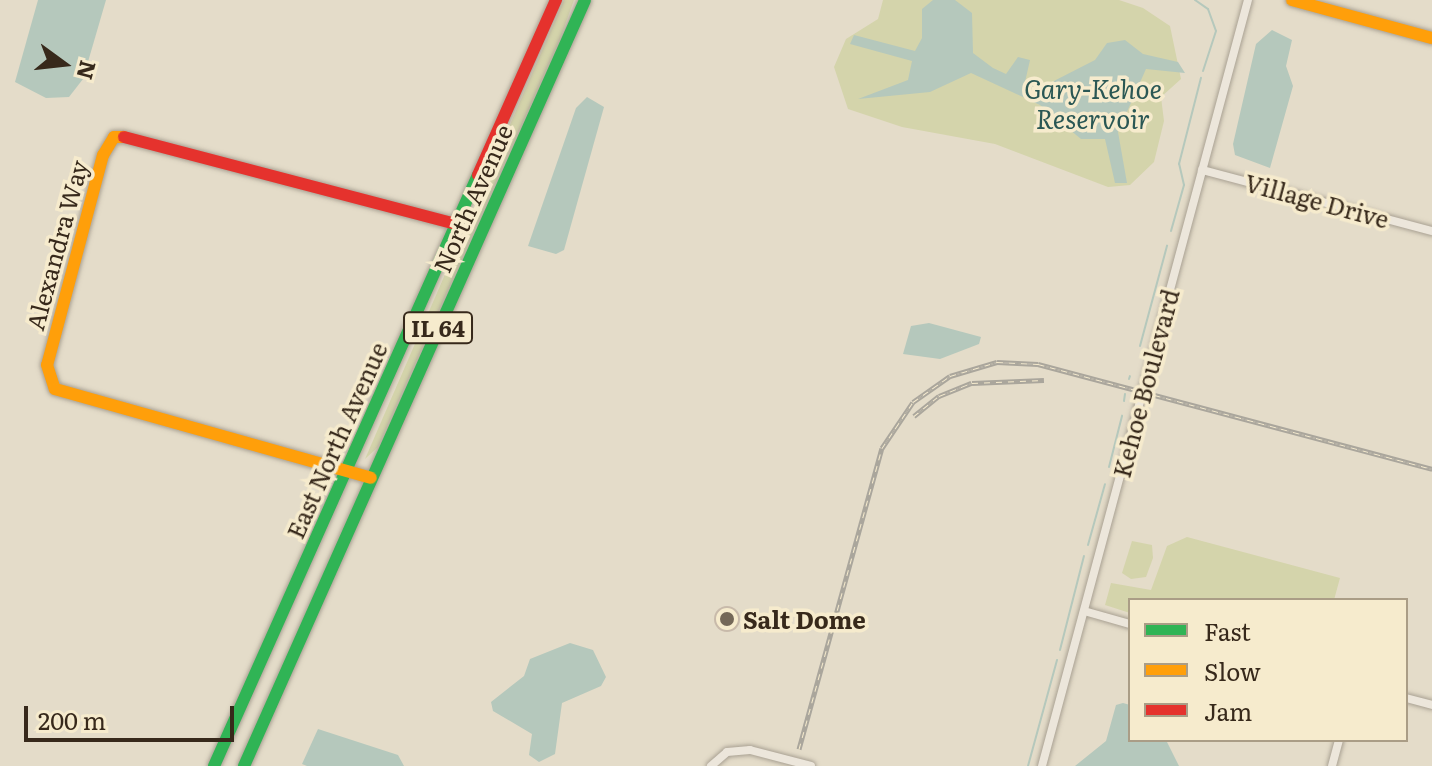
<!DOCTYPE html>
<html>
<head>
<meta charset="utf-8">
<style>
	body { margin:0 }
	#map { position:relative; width:1432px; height:766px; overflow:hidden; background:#e4dcc9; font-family:Literata,serif }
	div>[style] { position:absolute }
	.green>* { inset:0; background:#d4d4ab }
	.water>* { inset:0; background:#b5c8bc }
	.stream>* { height:2px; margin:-1px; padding:0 1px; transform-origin:1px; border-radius:1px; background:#b5c8bc }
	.building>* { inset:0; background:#c8baaa }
	.round { border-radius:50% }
	.roads { filter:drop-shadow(0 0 2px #a9a193) drop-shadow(0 0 2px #a9a193) }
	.street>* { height:8px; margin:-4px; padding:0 4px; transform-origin:4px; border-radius:4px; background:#ece6db }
	.fast>* { height:12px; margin:-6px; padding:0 6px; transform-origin:6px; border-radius:6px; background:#30b455 }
	.slow>* { height:12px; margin:-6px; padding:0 6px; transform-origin:6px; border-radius:6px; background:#ff9f0a }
	.jam>* { height:12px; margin:-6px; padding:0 6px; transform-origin:6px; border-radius:6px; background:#e5322d }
	.rail>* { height:5px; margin-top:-2.5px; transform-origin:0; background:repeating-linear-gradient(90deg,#f6ebcd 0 6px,#aaa69c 0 12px); box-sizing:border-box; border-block:2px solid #aaa69c }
	.dots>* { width:22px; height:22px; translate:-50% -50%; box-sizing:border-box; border:4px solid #f6ebcd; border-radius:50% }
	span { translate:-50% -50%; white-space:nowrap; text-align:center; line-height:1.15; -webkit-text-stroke:7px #f6ebcd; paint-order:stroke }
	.shield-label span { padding:2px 6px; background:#f6ebcd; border:2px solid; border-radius:6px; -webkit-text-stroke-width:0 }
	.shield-label { font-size:22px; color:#37291b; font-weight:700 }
	.street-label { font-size:24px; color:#37291b }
	.poi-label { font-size:24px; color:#37291b; font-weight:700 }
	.left { translate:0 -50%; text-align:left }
	.water-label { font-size:26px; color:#2a5754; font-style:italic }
	.legend { position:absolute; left:1128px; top:598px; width:280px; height:144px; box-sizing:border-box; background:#f6ebcd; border:2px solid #aa9d86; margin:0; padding:10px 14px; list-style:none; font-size:24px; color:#37291b }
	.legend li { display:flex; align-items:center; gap:16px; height:40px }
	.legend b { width:40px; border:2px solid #aa9d86 }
	.north { position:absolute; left:24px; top:24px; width:80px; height:80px; -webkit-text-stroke:6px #f6ebcd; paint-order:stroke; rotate:105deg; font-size:22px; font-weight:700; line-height:32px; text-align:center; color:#37291b }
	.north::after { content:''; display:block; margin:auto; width:28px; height:36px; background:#37291b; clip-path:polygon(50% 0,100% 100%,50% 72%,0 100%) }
	.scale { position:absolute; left:24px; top:706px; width:210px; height:36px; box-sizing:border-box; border:4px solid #37291b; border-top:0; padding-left:10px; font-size:24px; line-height:28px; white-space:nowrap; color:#37291b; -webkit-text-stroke:6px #f6ebcd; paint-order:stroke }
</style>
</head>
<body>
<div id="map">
	<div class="green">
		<div style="clip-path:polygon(564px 0,574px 0,560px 39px,378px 447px,365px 459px)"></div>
		<div style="clip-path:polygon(883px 0,1119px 0,1143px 8px,1170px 26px,1181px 79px,1161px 97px,1164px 121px,1154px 162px,1130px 185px,1108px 187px,995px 144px,902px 127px,848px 109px,834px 67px,846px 39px,878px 19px)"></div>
		<div style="clip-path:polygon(1187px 537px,1340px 578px,1334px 600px,1130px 600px,1130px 613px,1105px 605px,1111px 583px,1151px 590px,1167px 546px)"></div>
		<div style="clip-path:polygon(1132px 541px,1152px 545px,1153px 558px,1146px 577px,1131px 579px,1122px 573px)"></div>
	</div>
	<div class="water">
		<div style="clip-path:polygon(38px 0,106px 0,83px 79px,69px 97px,46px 98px,15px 82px)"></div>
		<div style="clip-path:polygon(933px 0,955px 0,972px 13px,973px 53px,993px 68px,1006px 74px,1018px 57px,1030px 60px,1025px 82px,1050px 83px,1095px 60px,1107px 43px,1125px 40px,1143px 54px,1178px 62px,1185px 73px,1146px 69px,1118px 132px,1127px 183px,1115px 183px,1105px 139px,1081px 139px,1040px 105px,971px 73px,930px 92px,858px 99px,908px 80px,912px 61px,850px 44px,854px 35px,915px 51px,922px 38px,922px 9px)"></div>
		<div style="clip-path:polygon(1272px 30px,1292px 40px,1286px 66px,1293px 86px,1270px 168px,1235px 155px,1233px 144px,1256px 44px)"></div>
		<div style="clip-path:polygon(587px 97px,604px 107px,564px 250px,556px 254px,528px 246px,576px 108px)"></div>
		<div style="clip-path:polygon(929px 323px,981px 337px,979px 344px,940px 359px,903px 354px,911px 326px)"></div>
		<div style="clip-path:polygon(570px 643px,593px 650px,606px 677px,601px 686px,562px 703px,555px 754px,539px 762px,529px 755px,532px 734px,493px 711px,491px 702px,524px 676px,530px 659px)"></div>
		<div style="clip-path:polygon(1123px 703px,1130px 705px,1130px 740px,1166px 740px,1179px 766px,1075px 766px,1106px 741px,1116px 705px)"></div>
		<div style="clip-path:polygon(318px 729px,398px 755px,404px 766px,307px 766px,302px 764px)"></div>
	</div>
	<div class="stream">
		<div style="left:1195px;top:0;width:16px;rotate:35deg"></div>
		<div style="left:1208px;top:9px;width:23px;rotate:70deg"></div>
		<div style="left:1216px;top:31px;width:42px;rotate:108deg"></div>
		<div style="left:1171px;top:231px;width:48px;rotate:-74.2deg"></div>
		<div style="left:1184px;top:185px;width:22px;rotate:-103deg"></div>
		<div style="left:1179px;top:164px;width:89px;rotate:-75.7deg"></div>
		<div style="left:1140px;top:346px;width:104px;rotate:-74.9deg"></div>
		<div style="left:1129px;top:379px;width:3px;rotate:-72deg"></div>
		<div style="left:1124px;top:401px;width:7px;rotate:-82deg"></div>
		<div style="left:1109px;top:467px;width:53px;rotate:-75.7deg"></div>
		<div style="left:1088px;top:545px;width:63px;rotate:-74.4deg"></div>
		<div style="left:1060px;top:650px;width:97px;rotate:-75.7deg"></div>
		<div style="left:1028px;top:766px;width:110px;rotate:-74.7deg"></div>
	</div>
	<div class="building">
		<div class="round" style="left:714px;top:606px;width:26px;height:26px"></div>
	</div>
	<div class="roads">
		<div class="street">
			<div style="left:1202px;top:170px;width:238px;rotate:14.9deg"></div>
			<div style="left:1084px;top:611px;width:48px;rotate:15.8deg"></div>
			<div style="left:1406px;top:698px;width:27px;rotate:15deg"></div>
			<div style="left:711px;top:766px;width:21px;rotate:-41deg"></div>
			<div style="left:727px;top:752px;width:23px;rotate:-5deg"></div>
			<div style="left:750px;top:750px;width:63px;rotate:14.7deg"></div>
			<div style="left:1042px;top:766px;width:793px;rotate:-74.95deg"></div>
			<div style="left:1332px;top:766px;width:27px;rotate:-75deg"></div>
		</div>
		<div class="fast">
			<div style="left:214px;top:766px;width:647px;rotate:-65.93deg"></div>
			<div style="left:244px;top:766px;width:838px;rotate:-66deg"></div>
		</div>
		<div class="slow">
			<div style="left:1292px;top:0;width:145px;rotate:15.2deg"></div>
			<div style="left:124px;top:137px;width:10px;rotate:180deg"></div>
			<div style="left:114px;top:137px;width:21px;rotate:121deg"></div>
			<div style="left:103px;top:155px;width:217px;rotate:104.9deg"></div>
			<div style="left:47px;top:365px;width:25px;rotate:72deg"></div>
			<div style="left:55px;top:389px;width:328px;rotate:15.7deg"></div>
		</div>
		<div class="jam">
			<div style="left:124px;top:137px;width:343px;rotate:14.7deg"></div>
			<div style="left:478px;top:175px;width:192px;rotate:-66deg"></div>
		</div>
	</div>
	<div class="rail">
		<div style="left:914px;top:416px;width:32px;rotate:-39deg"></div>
		<div style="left:939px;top:396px;width:35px;rotate:-22deg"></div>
		<div style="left:972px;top:383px;width:72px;rotate:-2.4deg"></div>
		<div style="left:799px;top:749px;width:312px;rotate:-74.6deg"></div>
		<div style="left:882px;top:448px;width:55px;rotate:-56deg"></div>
		<div style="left:913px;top:402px;width:45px;rotate:-35.1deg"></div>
		<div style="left:950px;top:376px;width:49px;rotate:-16.6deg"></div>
		<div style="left:997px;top:362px;width:41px;rotate:2.8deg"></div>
		<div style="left:1038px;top:364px;width:408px;rotate:14.9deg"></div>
	</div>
	<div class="dots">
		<div style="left:727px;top:619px;background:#746858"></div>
	</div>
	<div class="shield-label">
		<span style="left:438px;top:328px">IL 64</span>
	</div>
	<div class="street-label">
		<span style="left:472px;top:198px;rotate:-66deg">North Avenue</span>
		<span style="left:1317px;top:200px;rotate:15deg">Village Drive</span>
		<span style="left:56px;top:245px;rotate:-75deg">Alexandra Way</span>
		<span style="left:1145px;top:383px;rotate:-75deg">Kehoe Boulevard</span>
		<span style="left:336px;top:440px;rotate:-66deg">East North Avenue</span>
	</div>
	<div class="poi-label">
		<span class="left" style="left:743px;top:619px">Salt Dome</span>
	</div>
	<div class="water-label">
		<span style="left:1093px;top:103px">Gary-Kehoe<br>Reservoir</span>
	</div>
	<ul class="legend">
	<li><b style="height:10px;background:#30b455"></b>Fast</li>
	<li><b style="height:10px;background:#ff9f0a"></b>Slow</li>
	<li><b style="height:10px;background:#e5322d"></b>Jam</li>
	</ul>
	<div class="north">N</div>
	<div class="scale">200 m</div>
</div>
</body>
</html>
